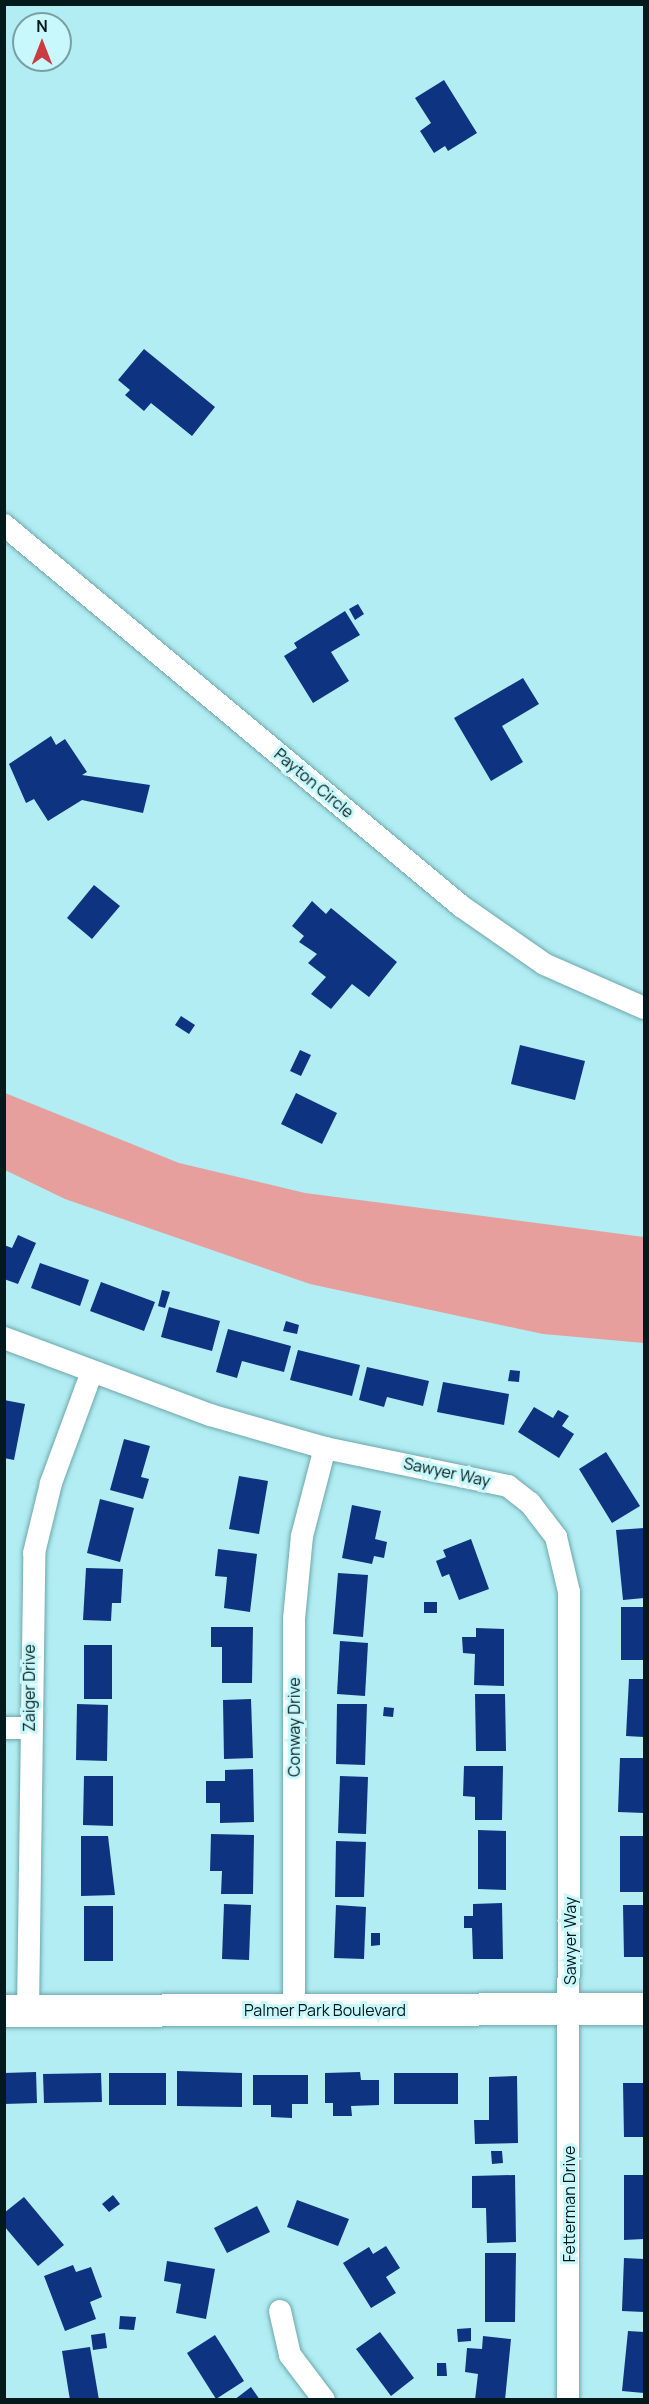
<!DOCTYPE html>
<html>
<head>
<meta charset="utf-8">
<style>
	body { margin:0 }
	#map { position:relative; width:649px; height:2404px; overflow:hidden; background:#b1edf2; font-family:Manrope,sans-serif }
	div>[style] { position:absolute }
	.green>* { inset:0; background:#e69f9c }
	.building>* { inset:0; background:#0d3381 }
	.roads { filter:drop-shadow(0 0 2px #6da7ac) drop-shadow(0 0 2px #6da7ac) }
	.minor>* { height:22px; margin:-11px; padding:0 11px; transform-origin:11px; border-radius:11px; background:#fff }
	.secondary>* { height:32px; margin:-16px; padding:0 16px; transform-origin:16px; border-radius:16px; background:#fff }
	span { translate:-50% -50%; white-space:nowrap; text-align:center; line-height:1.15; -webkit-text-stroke:6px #c8f8fc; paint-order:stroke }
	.street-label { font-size:16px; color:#021a1c }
	.frame { position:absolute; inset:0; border:6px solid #021a1c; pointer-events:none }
	.north { position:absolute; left:12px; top:12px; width:60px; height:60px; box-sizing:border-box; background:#c8f8fc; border:2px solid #799fa2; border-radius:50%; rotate:0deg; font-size:16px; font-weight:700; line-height:24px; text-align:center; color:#021a1c }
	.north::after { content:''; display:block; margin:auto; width:21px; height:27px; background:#cb3b42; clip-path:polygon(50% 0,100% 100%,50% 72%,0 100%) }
</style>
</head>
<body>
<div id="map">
	<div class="green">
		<div style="clip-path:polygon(5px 1093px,179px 1163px,305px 1193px,644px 1237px,644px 1343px,543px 1334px,310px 1284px,65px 1199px,5px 1170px)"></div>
	</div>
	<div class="building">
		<div style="clip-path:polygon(444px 80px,477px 133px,448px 151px,445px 146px,434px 153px,420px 131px,431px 123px,415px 98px)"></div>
		<div style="clip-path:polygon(144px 349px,215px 407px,192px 436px,151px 403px,144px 411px,125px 395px,130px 390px,118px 380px)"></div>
		<div style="clip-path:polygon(358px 604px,364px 614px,355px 620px,349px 609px)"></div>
		<div style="clip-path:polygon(345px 611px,360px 635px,331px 652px,349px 681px,313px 703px,284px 656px,297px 648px,294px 643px)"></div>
		<div style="clip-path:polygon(523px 678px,539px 704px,502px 726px,523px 762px,491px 781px,454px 718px)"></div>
		<div style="clip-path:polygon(51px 736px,56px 745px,65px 739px,87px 772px,82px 775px,150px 785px,143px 813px,82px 800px,48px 821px,34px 799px,26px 803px,9px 764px)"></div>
		<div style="clip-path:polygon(94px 885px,120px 906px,92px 939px,67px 918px)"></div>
		<div style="clip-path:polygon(312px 901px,326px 914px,331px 908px,397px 962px,369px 997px,352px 984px,331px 1009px,311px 994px,326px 977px,308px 963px,317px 954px,299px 942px,304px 936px,292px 926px)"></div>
		<div style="clip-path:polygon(181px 1016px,195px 1025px,189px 1034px,175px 1025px)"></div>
		<div style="clip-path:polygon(520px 1045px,585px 1061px,575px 1100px,511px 1084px)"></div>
		<div style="clip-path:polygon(300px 1050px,311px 1055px,301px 1076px,290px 1071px)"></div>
		<div style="clip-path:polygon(296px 1093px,337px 1113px,322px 1144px,281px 1124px)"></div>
		<div style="clip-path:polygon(18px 1235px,36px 1243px,18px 1284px,4px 1279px,4px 1245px,12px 1248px)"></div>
		<div style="clip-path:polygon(40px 1263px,89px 1280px,80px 1306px,31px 1288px)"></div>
		<div style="clip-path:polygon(101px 1282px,155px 1302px,144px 1331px,90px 1311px)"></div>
		<div style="clip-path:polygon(162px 1290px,170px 1292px,165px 1308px,158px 1306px)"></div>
		<div style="clip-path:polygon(169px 1307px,220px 1321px,212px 1351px,161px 1337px)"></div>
		<div style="clip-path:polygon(286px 1321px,299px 1325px,297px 1334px,283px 1331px)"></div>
		<div style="clip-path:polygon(228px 1329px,291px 1346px,284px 1372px,242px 1361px,237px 1378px,216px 1372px)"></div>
		<div style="clip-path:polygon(298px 1350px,360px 1365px,352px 1396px,290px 1380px)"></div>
		<div style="clip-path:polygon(367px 1367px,429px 1381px,423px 1406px,387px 1397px,384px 1407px,359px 1400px)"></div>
		<div style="clip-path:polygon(510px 1370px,520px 1371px,519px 1382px,508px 1381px)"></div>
		<div style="clip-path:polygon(443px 1382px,509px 1394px,504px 1425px,437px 1412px)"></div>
		<div style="clip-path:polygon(4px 1400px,25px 1404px,14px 1460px,4px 1458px)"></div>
		<div style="clip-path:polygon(534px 1407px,553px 1418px,558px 1410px,569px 1416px,562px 1426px,574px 1434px,559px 1458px,518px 1432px)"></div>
		<div style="clip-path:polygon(124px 1439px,150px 1446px,141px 1477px,149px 1479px,143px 1499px,110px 1490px)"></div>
		<div style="clip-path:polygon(606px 1452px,640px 1506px,612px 1523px,579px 1469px)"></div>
		<div style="clip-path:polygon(239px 1476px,268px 1481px,259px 1534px,229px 1529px)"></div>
		<div style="clip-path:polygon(100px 1499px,134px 1508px,120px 1562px,87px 1553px)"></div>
		<div style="clip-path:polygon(352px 1505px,381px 1511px,375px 1539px,387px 1542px,384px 1558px,374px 1556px,372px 1564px,342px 1558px)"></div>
		<div style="clip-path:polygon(644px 1528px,644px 1598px,623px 1600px,616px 1530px)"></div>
		<div style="clip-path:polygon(471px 1539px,489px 1589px,459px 1600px,449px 1574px,442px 1577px,436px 1561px,446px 1557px,443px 1550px)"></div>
		<div style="clip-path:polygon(218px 1549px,257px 1554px,250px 1612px,224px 1608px,227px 1577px,215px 1576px)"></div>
		<div style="clip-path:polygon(86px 1568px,123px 1569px,121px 1603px,112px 1603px,111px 1621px,83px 1620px)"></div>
		<div style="clip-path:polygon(338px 1573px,368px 1575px,363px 1637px,333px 1634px)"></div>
		<div style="clip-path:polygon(424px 1602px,437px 1602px,437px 1613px,424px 1613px)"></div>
		<div style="clip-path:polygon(621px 1607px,644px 1607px,644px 1660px,621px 1660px)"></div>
		<div style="clip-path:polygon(211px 1627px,253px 1627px,252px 1683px,222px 1683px,222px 1647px,211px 1647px)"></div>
		<div style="clip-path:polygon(476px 1628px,504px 1629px,504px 1686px,474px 1685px,475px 1654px,463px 1653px,462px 1637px,476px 1637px)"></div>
		<div style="clip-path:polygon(340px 1641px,368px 1643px,365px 1696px,337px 1694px)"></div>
		<div style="clip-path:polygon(84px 1645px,112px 1645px,112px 1699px,84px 1699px)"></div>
		<div style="clip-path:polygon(629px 1679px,644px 1679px,644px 1737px,626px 1736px)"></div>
		<div style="clip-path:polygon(475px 1694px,505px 1694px,506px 1751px,476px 1751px)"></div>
		<div style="clip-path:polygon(251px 1699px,253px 1758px,224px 1759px,223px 1700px)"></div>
		<div style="clip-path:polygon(77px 1704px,108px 1705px,107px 1761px,76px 1760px)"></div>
		<div style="clip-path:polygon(337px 1704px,367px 1704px,365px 1765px,336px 1764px)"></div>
		<div style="clip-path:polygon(384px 1707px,394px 1708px,393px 1717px,383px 1716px)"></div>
		<div style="clip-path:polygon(620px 1758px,644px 1758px,644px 1813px,618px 1812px)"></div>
		<div style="clip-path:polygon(464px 1766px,503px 1766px,502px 1820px,475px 1820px,475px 1797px,463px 1796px)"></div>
		<div style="clip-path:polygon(253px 1769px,254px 1822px,220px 1823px,220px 1803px,206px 1803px,206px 1781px,225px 1781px,225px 1770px)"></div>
		<div style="clip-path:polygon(84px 1776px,113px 1776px,113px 1826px,83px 1825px)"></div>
		<div style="clip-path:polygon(340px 1776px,368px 1777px,366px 1834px,338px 1833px)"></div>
		<div style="clip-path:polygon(478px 1830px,506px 1831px,506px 1890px,478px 1889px)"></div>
		<div style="clip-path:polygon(211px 1834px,254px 1835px,253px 1894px,221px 1894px,222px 1871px,210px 1871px)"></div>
		<div style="clip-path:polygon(81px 1836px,108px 1836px,115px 1895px,81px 1896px)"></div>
		<div style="clip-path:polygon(620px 1836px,644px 1836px,644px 1892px,620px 1892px)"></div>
		<div style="clip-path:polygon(336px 1841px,366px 1842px,364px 1897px,335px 1897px)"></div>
		<div style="clip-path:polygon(502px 1903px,503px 1959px,473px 1959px,472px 1928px,464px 1928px,464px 1916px,473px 1916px,473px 1904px)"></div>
		<div style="clip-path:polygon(224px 1904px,251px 1905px,249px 1960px,222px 1959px)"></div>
		<div style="clip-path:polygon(336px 1905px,366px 1907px,364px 1959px,334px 1958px)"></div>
		<div style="clip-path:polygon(623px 1905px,644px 1905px,644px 1957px,624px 1957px)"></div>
		<div style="clip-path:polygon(84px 1906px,113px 1906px,113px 1961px,84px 1961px)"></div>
		<div style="clip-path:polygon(371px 1933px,380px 1933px,380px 1945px,371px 1946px)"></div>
		<div style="clip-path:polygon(177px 2071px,242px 2073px,242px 2107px,177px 2106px)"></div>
		<div style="clip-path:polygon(36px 2072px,37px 2103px,4px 2104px,4px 2073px)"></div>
		<div style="clip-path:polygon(360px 2072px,361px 2080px,379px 2080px,379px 2105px,351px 2106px,352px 2116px,333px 2116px,333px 2103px,325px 2103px,325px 2073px)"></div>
		<div style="clip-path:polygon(101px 2073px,102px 2102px,44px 2103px,43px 2074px)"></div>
		<div style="clip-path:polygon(109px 2073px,166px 2073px,166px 2105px,109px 2105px)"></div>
		<div style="clip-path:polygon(394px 2073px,458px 2073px,458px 2104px,394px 2104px)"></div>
		<div style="clip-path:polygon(253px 2075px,308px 2075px,308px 2104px,292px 2104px,292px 2118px,271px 2117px,271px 2105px,253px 2105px)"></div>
		<div style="clip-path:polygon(517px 2076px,518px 2143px,475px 2144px,474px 2120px,489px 2120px,489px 2077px)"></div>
		<div style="clip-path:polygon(623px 2083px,644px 2083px,644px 2137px,624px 2137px)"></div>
		<div style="clip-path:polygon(491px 2151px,502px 2151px,503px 2163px,492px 2164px)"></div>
		<div style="clip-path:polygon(515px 2175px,516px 2242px,487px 2243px,486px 2208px,472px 2208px,472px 2176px)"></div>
		<div style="clip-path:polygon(624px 2175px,644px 2175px,644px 2239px,624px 2240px)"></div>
		<div style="clip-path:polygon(113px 2195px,120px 2204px,109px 2212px,102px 2204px)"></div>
		<div style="clip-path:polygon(24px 2197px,64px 2245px,38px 2266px,4px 2226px,4px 2213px)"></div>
		<div style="clip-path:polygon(297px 2200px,349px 2219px,338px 2246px,287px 2227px)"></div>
		<div style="clip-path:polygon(257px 2206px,270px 2232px,227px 2253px,214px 2228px)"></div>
		<div style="clip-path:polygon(386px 2246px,400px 2268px,386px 2277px,396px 2293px,371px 2308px,343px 2263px,369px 2247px,373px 2254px)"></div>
		<div style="clip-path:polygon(485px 2253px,516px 2253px,515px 2322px,485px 2322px)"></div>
		<div style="clip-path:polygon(624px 2258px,644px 2259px,644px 2312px,622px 2311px)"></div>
		<div style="clip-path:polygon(167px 2261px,215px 2269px,206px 2319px,176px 2313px,181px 2284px,164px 2281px)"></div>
		<div style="clip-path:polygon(73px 2265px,76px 2272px,91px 2267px,102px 2297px,90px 2302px,96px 2319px,65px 2331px,44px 2276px)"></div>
		<div style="clip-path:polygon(120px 2316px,136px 2317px,134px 2330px,119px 2329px)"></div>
		<div style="clip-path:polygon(471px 2328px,471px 2341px,458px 2342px,457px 2329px)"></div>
		<div style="clip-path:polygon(628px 2331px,644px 2332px,644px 2393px,622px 2391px)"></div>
		<div style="clip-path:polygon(380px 2332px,414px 2378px,391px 2396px,356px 2349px)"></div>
		<div style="clip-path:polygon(105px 2333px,107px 2348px,93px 2350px,91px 2335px)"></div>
		<div style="clip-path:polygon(215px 2335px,244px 2381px,216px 2399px,187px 2353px)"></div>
		<div style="clip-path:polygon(483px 2336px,511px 2339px,505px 2400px,475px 2400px,478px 2374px,465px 2372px,467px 2348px,482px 2349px)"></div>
		<div style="clip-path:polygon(90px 2347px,99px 2400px,70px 2400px,62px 2351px)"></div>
		<div style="clip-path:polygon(437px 2363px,446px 2363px,447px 2376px,437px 2376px)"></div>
		<div style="clip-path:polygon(251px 2387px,260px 2400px,234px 2400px)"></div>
	</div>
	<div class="roads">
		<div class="minor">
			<div style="left:4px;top:525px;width:595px;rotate:39.82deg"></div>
			<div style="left:461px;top:906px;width:101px;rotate:34.9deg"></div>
			<div style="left:544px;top:964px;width:109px;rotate:23.7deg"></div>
			<div style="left:4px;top:1338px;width:220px;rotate:20.5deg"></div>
			<div style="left:210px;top:1415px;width:120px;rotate:16deg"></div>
			<div style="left:325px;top:1448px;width:187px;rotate:11.7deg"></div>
			<div style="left:508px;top:1486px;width:28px;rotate:38deg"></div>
			<div style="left:530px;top:1503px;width:43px;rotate:52.6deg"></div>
			<div style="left:556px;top:1537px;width:57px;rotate:76.7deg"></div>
			<div style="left:569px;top:1592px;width:808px;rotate:90.07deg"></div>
			<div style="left:4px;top:1728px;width:25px"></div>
			<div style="left:294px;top:2010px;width:391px;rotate:-90deg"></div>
			<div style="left:294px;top:1619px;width:83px;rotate:-84.5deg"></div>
			<div style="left:302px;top:1536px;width:91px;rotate:-75.4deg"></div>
			<div style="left:28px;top:2011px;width:458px;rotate:-89.2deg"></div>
			<div style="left:34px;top:1553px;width:72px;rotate:-76.3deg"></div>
			<div style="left:51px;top:1483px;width:116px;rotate:-69.8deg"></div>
			<div style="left:280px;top:2311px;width:45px;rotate:77.2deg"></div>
			<div style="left:290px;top:2355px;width:56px;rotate:52.9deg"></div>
		</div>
		<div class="secondary">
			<div style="left:4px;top:2011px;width:640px;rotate:-0.18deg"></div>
		</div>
	</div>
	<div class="street-label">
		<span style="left:314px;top:783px;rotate:40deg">Payton Circle</span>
		<span style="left:447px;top:1472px;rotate:12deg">Sawyer Way</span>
		<span style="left:29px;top:1688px;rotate:-90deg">Zaiger Drive</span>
		<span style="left:294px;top:1727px;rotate:-90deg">Conway Drive</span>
		<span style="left:570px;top:1941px;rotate:-90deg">Sawyer Way</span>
		<span style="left:325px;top:2010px">Palmer Park Boulevard</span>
		<span style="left:569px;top:2204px;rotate:-90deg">Fetterman Drive</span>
	</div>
	<div class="frame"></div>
	<div class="north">N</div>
</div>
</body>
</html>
